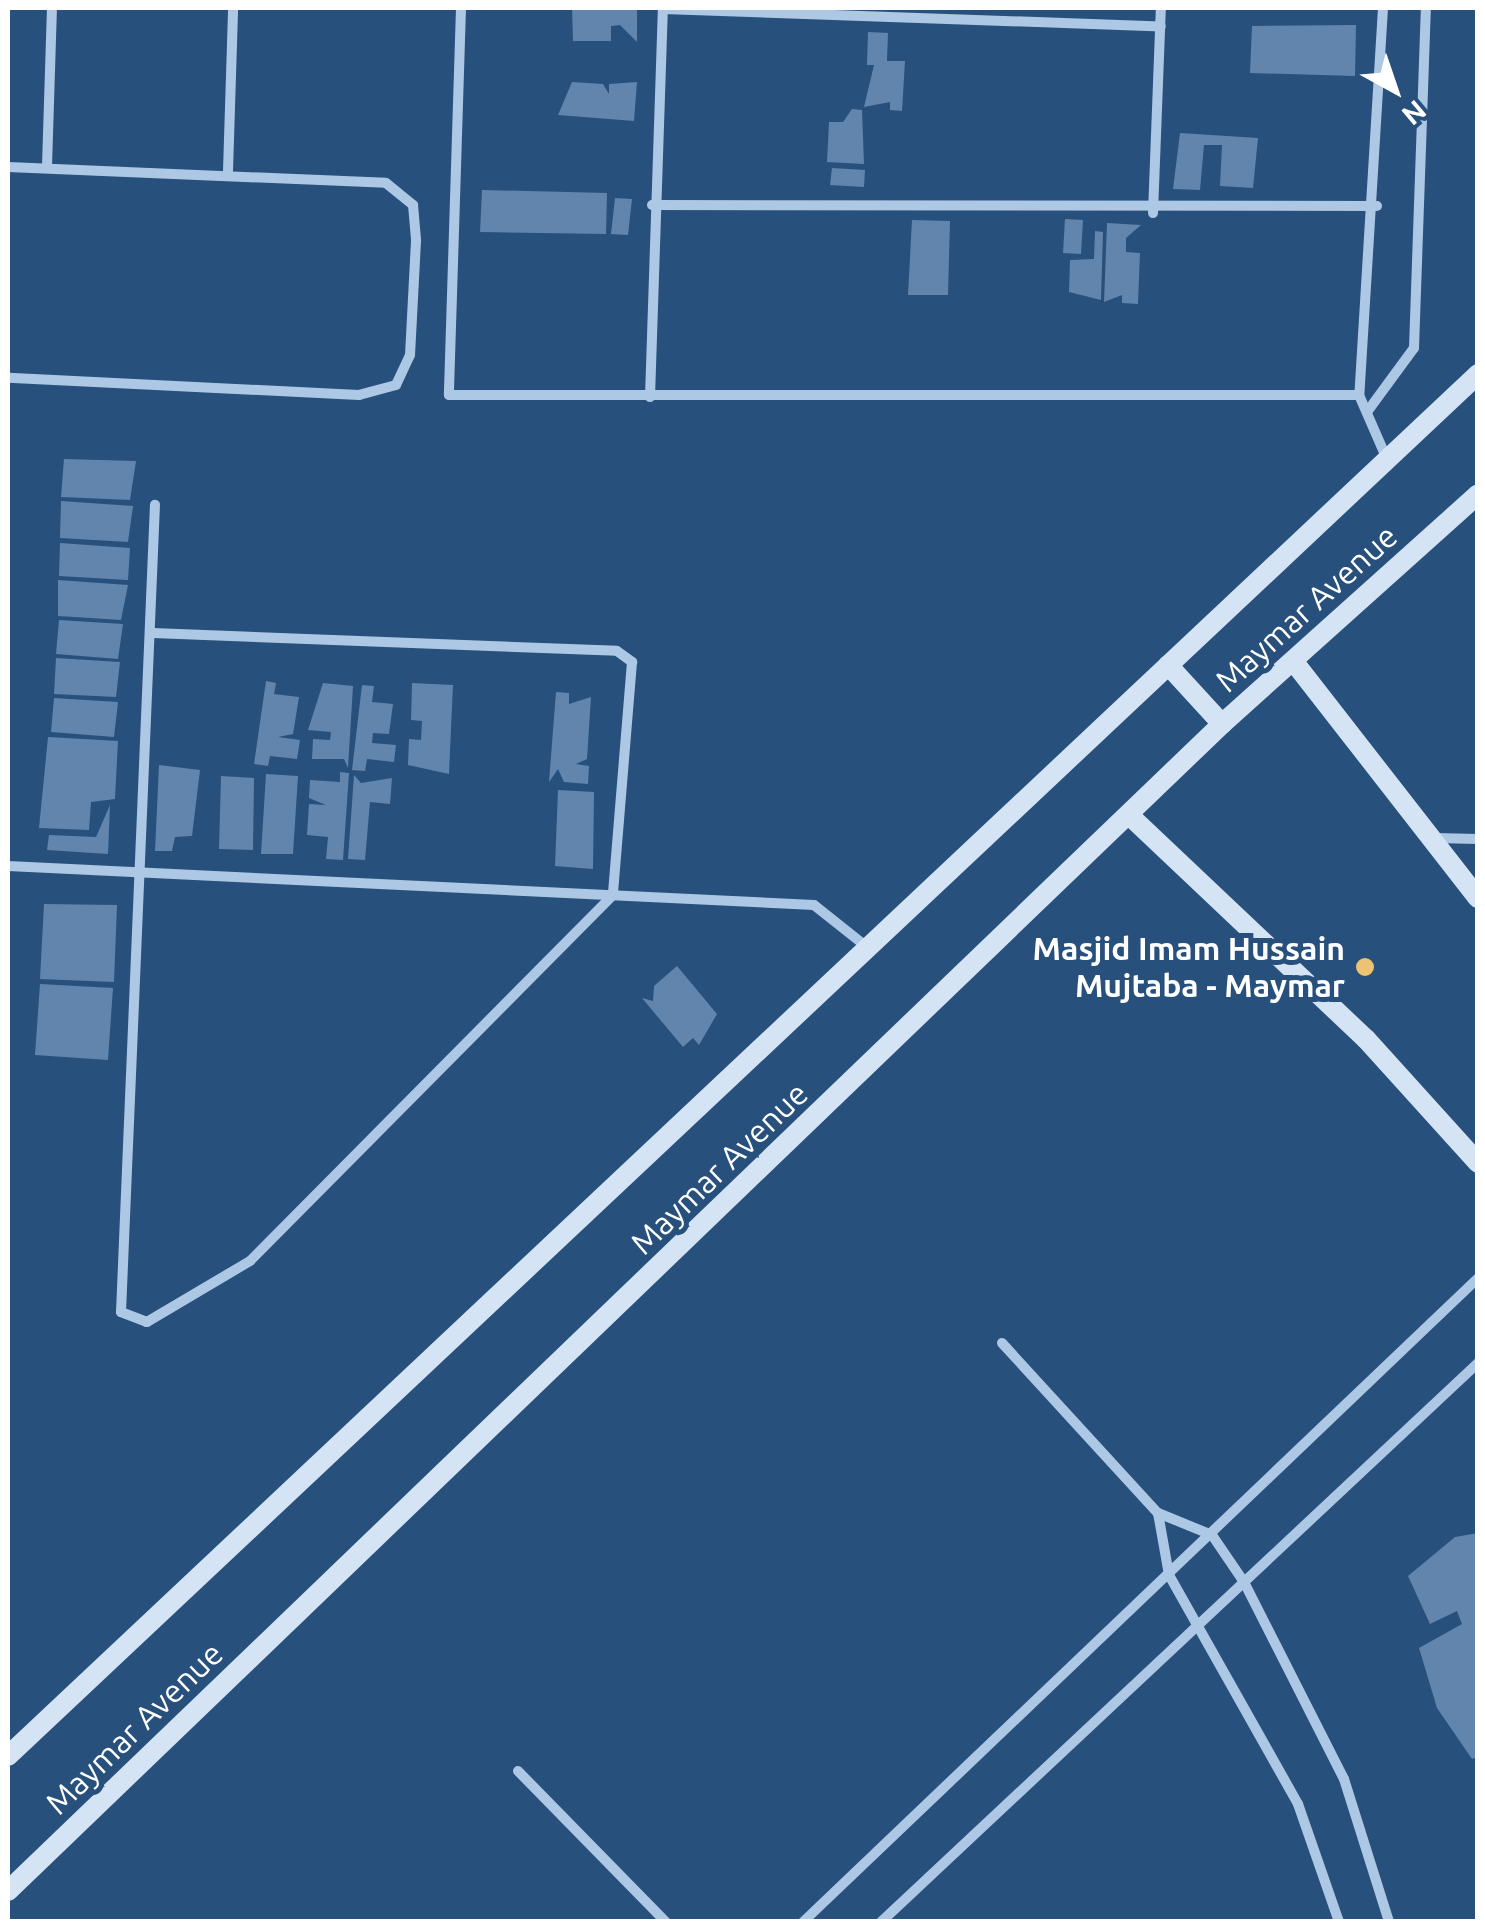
<!DOCTYPE html>
<html>
<head>
<meta charset="utf-8">
<style>
	body { margin:0 }
	#map { position:relative; width:1485px; height:1929px; overflow:hidden; background:#28507c; font-family:Ubuntu,sans-serif }
	div>[style] { position:absolute }
	.building>* { inset:0; background:#6185ad }
	.street>* { height:10px; margin:-5px; padding:0 5px; transform-origin:5px; border-radius:5px; background:#adc8e4 }
	.secondary>* { height:20px; margin:-10px; padding:0 10px; transform-origin:10px; border-radius:10px; background:#d5e4f4 }
	.dots>* { width:28px; height:28px; translate:-50% -50%; box-sizing:border-box; border:5px solid #28507c; border-radius:50% }
	span { translate:-50% -50%; white-space:nowrap; text-align:center; line-height:1.15; -webkit-text-stroke:10px #28507c; paint-order:stroke }
	.street-label { font-size:32px; color:#fff }
	.poi-label { font-size:32px; color:#fff; font-weight:700 }
	.right { translate:-100% -50%; text-align:right }
	.frame { position:absolute; inset:0; border:10px solid #fff; pointer-events:none }
	.north { position:absolute; left:1345px; top:40px; width:100px; height:100px; -webkit-text-stroke:8px #28507c; paint-order:stroke; rotate:140deg; font-size:28px; font-weight:700; line-height:40px; text-align:center; color:#fff }
	.north::after { content:''; display:block; margin:auto; width:35px; height:45px; background:#fff; clip-path:polygon(50% 0,100% 100%,50% 72%,0 100%) }
</style>
</head>
<body>
<div id="map">
	<div class="building">
		<div style="clip-path:polygon(572px 8px,637px 8px,637px 42px,620px 25px,611px 26px,611px 41px,573px 41px)"></div>
		<div style="clip-path:polygon(1356px 25px,1355px 76px,1250px 73px,1252px 26px)"></div>
		<div style="clip-path:polygon(868px 32px,888px 33px,887px 61px,905px 61px,902px 111px,890px 110px,890px 102px,864px 107px,874px 65px,867px 65px)"></div>
		<div style="clip-path:polygon(572px 82px,603px 84px,609px 94px,609px 84px,637px 82px,634px 121px,558px 115px)"></div>
		<div style="clip-path:polygon(852px 109px,862px 110px,864px 164px,827px 162px,829px 122px,843px 122px)"></div>
		<div style="clip-path:polygon(1180px 133px,1258px 138px,1253px 188px,1220px 186px,1222px 145px,1204px 145px,1200px 190px,1173px 189px)"></div>
		<div style="clip-path:polygon(832px 168px,865px 170px,864px 187px,830px 185px)"></div>
		<div style="clip-path:polygon(482px 190px,607px 193px,606px 234px,480px 232px)"></div>
		<div style="clip-path:polygon(615px 198px,632px 199px,628px 235px,611px 234px)"></div>
		<div style="clip-path:polygon(1065px 219px,1083px 220px,1081px 254px,1063px 253px)"></div>
		<div style="clip-path:polygon(912px 220px,950px 221px,948px 295px,908px 295px)"></div>
		<div style="clip-path:polygon(1107px 223px,1141px 225px,1126px 238px,1126px 252px,1140px 253px,1138px 304px,1122px 303px,1122px 295px,1104px 302px)"></div>
		<div style="clip-path:polygon(1095px 231px,1103px 232px,1101px 300px,1069px 292px,1070px 260px,1094px 259px)"></div>
		<div style="clip-path:polygon(64px 459px,136px 461px,130px 500px,61px 497px)"></div>
		<div style="clip-path:polygon(61px 501px,133px 506px,128px 542px,60px 538px)"></div>
		<div style="clip-path:polygon(60px 543px,130px 548px,128px 580px,59px 576px)"></div>
		<div style="clip-path:polygon(58px 580px,128px 585px,121px 620px,58px 616px)"></div>
		<div style="clip-path:polygon(59px 620px,123px 624px,118px 659px,56px 654px)"></div>
		<div style="clip-path:polygon(56px 658px,120px 662px,116px 697px,54px 694px)"></div>
		<div style="clip-path:polygon(266px 681px,276px 683px,274px 694px,299px 697px,293px 734px,278px 737px,300px 740px,297px 759px,270px 756px,268px 766px,254px 764px)"></div>
		<div style="clip-path:polygon(323px 683px,353px 686px,348px 768px,344px 759px,312px 759px,313px 739px,330px 740px,331px 732px,308px 730px)"></div>
		<div style="clip-path:polygon(412px 683px,453px 685px,449px 774px,408px 765px,409px 739px,421px 740px,422px 721px,411px 720px)"></div>
		<div style="clip-path:polygon(362px 685px,374px 686px,372px 702px,393px 704px,389px 734px,373px 733px,372px 743px,396px 745px,394px 762px,367px 759px,365px 771px,352px 770px)"></div>
		<div style="clip-path:polygon(556px 692px,569px 693px,569px 704px,591px 697px,587px 759px,576px 764px,589px 766px,588px 784px,564px 782px,558px 769px,549px 782px)"></div>
		<div style="clip-path:polygon(54px 698px,118px 702px,114px 737px,51px 732px)"></div>
		<div style="clip-path:polygon(48px 737px,118px 741px,115px 799px,91px 802px,89px 830px,39px 828px)"></div>
		<div style="clip-path:polygon(159px 765px,200px 770px,192px 836px,175px 837px,172px 851px,155px 851px)"></div>
		<div style="clip-path:polygon(340px 772px,349px 773px,343px 860px,326px 859px,328px 837px,307px 835px,309px 804px,326px 805px,309px 798px,310px 780px,340px 782px)"></div>
		<div style="clip-path:polygon(266px 774px,298px 776px,293px 854px,261px 854px)"></div>
		<div style="clip-path:polygon(354px 775px,361px 783px,392px 778px,390px 804px,370px 802px,365px 860px,348px 859px)"></div>
		<div style="clip-path:polygon(221px 776px,254px 778px,253px 850px,219px 849px)"></div>
		<div style="clip-path:polygon(558px 790px,594px 792px,593px 869px,555px 866px)"></div>
		<div style="clip-path:polygon(110px 805px,108px 854px,47px 850px,49px 835px,96px 837px)"></div>
		<div style="clip-path:polygon(44px 904px,117px 905px,114px 982px,40px 979px)"></div>
		<div style="clip-path:polygon(677px 966px,717px 1014px,699px 1045px,693px 1038px,683px 1047px,642px 998px,653px 1001px,654px 986px)"></div>
		<div style="clip-path:polygon(40px 984px,113px 988px,108px 1060px,35px 1055px)"></div>
		<div style="clip-path:polygon(1478px 1533px,1478px 1757px,1472px 1759px,1437px 1708px,1419px 1648px,1462px 1624px,1457px 1611px,1430px 1624px,1408px 1576px,1455px 1537px)"></div>
	</div>
	<div class="street">
		<div style="left:461px;top:8px;width:387px;rotate:91.8deg"></div>
		<div style="left:449px;top:395px;width:910px"></div>
		<div style="left:1383px;top:8px;width:388px;rotate:93.5deg"></div>
		<div style="left:1359px;top:395px;width:70px;rotate:66.4deg"></div>
		<div style="left:663px;top:9px;width:498px;rotate:2deg"></div>
		<div style="left:47px;top:166px;width:158px;rotate:-88.2deg"></div>
		<div style="left:8px;top:167px;width:378px;rotate:2.4deg"></div>
		<div style="left:386px;top:183px;width:35px;rotate:39deg"></div>
		<div style="left:413px;top:205px;width:36px;rotate:85deg"></div>
		<div style="left:416px;top:241px;width:114px;rotate:93deg"></div>
		<div style="left:410px;top:355px;width:33px;rotate:115deg"></div>
		<div style="left:396px;top:385px;width:38px;rotate:165deg"></div>
		<div style="left:359px;top:395px;width:351px;rotate:-177.2deg"></div>
		<div style="left:228px;top:171px;width:163px;rotate:-88.2deg"></div>
		<div style="left:652px;top:205px;width:725px;rotate:0.08deg"></div>
		<div style="left:1153px;top:213px;width:205px;rotate:-87.8deg"></div>
		<div style="left:650px;top:397px;width:389px;rotate:-88.1deg"></div>
		<div style="left:1367px;top:412px;width:79px;rotate:-53.7deg"></div>
		<div style="left:1414px;top:348px;width:340px;rotate:-88deg"></div>
		<div style="left:153px;top:633px;width:464px;rotate:2.2deg"></div>
		<div style="left:617px;top:651px;width:19px;rotate:36deg"></div>
		<div style="left:632px;top:662px;width:234px;rotate:94.7deg"></div>
		<div style="left:613px;top:895px;width:515px;rotate:134.76deg"></div>
		<div style="left:250px;top:1261px;width:120px;rotate:149.4deg"></div>
		<div style="left:147px;top:1322px;width:28px;rotate:-159deg"></div>
		<div style="left:121px;top:1312px;width:808px;rotate:-87.59deg"></div>
		<div style="left:1435px;top:838px;width:43px;rotate:1.3deg"></div>
		<div style="left:8px;top:866px;width:807px;rotate:2.77deg"></div>
		<div style="left:814px;top:905px;width:69px;rotate:38.5deg"></div>
		<div style="left:1002px;top:1343px;width:231px;rotate:47.5deg"></div>
		<div style="left:1158px;top:1513px;width:58px;rotate:22.2deg"></div>
		<div style="left:1212px;top:1535px;width:57px;rotate:55.8deg"></div>
		<div style="left:1244px;top:1582px;width:221px;rotate:63.1deg"></div>
		<div style="left:1344px;top:1779px;width:150px;rotate:72.5deg"></div>
		<div style="left:1158px;top:1513px;width:63px;rotate:79.9deg"></div>
		<div style="left:1169px;top:1575px;width:263px;rotate:60.6deg"></div>
		<div style="left:1298px;top:1804px;width:125px;rotate:70.8deg"></div>
		<div style="left:518px;top:1771px;width:211px;rotate:45.6deg"></div>
		<div style="left:803px;top:1922px;width:933px;rotate:-43.65deg"></div>
		<div style="left:881px;top:1922px;width:818px;rotate:-43.12deg"></div>
	</div>
	<div class="secondary">
		<div style="left:1294px;top:662px;width:299px;rotate:52.1deg"></div>
		<div style="left:1168px;top:665px;width:80px;rotate:47.5deg"></div>
		<div style="left:1129px;top:815px;width:326px;rotate:43.4deg"></div>
		<div style="left:1366px;top:1039px;width:167px;rotate:47.9deg"></div>
		<div style="left:8px;top:1756px;width:2018px;rotate:-43.23deg"></div>
		<div style="left:8px;top:1891px;width:1684px;rotate:-43.87deg"></div>
		<div style="left:1222px;top:724px;width:344px;rotate:-41.9deg"></div>
	</div>
	<div class="dots">
		<div style="left:1365px;top:967px;background:#ebc373"></div>
	</div>
	<div class="street-label">
		<span style="left:1306px;top:608px;rotate:-42deg">Maymar Avenue</span>
		<span style="left:719px;top:1168px;rotate:-44deg">Maymar Avenue</span>
		<span style="left:134px;top:1728px;rotate:-44deg">Maymar Avenue</span>
	</div>
	<div class="poi-label">
		<span class="right" style="left:1345px;top:967px">Masjid Imam Hussain<br>Mujtaba - Maymar</span>
	</div>
	<div class="frame"></div>
	<div class="north">N</div>
</div>
</body>
</html>
